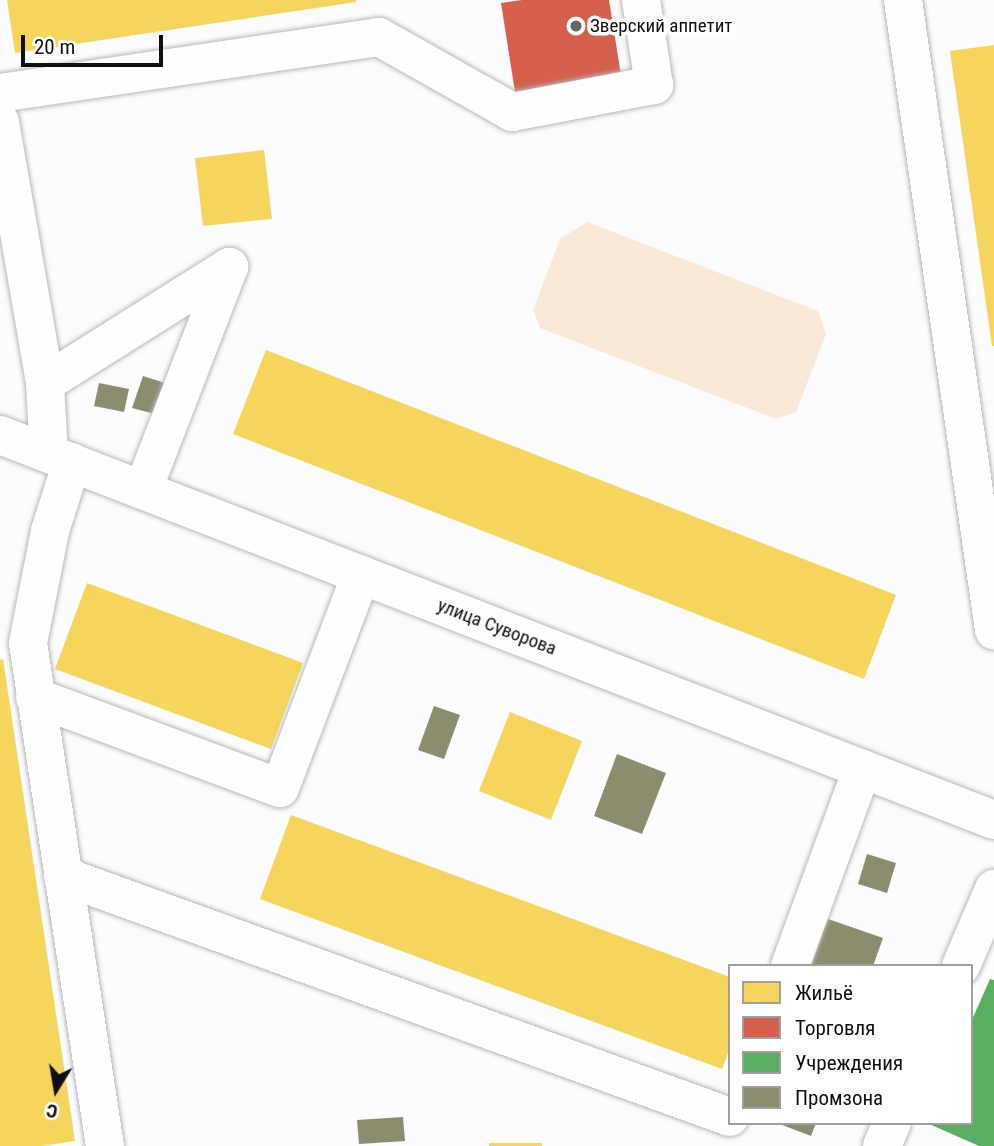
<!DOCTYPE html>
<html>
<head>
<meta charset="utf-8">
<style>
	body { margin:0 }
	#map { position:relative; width:994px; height:1146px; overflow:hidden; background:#fcfbfd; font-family:"Roboto Condensed",sans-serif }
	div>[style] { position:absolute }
	.green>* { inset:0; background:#f9e9d6 }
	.homes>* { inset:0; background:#f6d55c }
	.shops>* { inset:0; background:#d6604d }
	.public>* { inset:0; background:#5aae61 }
	.industry>* { inset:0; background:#8c8c6e }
	.roads { filter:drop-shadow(0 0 2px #b8b7b9) drop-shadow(0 0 2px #b8b7b9) }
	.minor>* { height:38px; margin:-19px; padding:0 19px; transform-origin:19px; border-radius:19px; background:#fffeff }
	.dots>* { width:19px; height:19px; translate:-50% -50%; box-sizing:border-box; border:4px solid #fff; border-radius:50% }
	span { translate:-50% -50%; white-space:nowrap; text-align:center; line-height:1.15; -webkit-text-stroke:7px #fff; paint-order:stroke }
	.poi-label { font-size:19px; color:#101012 }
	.left { translate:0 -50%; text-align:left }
	.street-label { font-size:19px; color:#101012 }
	.legend { position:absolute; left:728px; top:964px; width:245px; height:161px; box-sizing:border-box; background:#fff; border:2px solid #9f9fa0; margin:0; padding:9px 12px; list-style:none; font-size:21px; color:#101012 }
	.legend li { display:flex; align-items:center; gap:14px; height:35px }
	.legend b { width:35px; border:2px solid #9f9fa0 }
	.north { position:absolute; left:21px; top:1055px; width:70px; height:70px; -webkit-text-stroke:5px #fff; paint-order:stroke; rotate:191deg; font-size:19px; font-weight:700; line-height:28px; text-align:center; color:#101012 }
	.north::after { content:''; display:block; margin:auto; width:24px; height:32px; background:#101012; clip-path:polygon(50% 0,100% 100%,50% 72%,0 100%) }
	.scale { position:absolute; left:21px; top:35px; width:142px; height:32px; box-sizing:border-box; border:4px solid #101012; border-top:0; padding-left:9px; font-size:21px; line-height:24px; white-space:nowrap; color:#101012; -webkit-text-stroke:5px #fff; paint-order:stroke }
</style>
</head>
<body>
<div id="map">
	<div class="green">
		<div style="clip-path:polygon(587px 222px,818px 311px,826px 334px,796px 412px,776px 419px,540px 328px,533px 310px,560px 239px)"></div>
	</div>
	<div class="homes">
		<div style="clip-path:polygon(7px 0,356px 0,356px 2px,15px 53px)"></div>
		<div style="clip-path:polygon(994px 45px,994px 346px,992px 346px,950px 51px)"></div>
		<div style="clip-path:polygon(264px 150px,272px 219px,203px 226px,195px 158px)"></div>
		<div style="clip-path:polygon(266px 350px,896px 595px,864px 679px,233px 434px)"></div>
		<div style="clip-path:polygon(87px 583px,303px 663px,271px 749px,55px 669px)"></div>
		<div style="clip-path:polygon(3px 659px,75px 1141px,41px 1146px,0 1146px,0 660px)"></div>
		<div style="clip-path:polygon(510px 712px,582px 741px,551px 820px,479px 791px)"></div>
		<div style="clip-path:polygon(291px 815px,730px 977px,730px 1048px,722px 1069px,260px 899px)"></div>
		<div style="clip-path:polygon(489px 1143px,542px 1143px,542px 1146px,489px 1146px)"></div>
	</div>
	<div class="shops">
		<div style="clip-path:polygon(522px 0,609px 0,621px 75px,515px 92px,501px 3px)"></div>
	</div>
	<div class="public">
		<div style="clip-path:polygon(990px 979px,994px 980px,994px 1146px,979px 1146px,927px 1123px,971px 1123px,971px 1022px)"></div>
	</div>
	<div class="industry">
		<div style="clip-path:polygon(143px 376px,165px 383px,155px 414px,132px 408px)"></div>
		<div style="clip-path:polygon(99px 383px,129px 389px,124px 412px,94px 406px)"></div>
		<div style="clip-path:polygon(434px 706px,460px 715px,444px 759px,418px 750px)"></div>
		<div style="clip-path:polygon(617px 754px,666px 773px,642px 834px,594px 816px)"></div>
		<div style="clip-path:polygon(867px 854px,896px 863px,887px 893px,858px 884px)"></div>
		<div style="clip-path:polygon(828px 919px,883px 938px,873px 966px,811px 966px)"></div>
		<div style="clip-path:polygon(403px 1117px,405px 1141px,359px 1144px,357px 1120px)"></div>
		<div style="clip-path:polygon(777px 1123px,816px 1123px,811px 1136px)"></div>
	</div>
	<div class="roads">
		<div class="minor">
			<div style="left:903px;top:0;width:637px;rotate:81.78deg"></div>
			<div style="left:0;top:93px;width:383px;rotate:-8.4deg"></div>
			<div style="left:379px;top:37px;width:153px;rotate:29.4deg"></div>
			<div style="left:512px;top:112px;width:145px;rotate:-10.8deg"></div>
			<div style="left:654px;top:85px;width:86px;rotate:-98.7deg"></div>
			<div style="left:0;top:122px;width:265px;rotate:80.2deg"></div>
			<div style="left:45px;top:383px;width:71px;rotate:86.8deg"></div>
			<div style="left:45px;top:383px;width:218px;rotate:-32.2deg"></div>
			<div style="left:229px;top:267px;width:239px;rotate:111.1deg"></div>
			<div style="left:0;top:435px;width:1066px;rotate:21.17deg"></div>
			<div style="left:72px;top:462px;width:72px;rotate:107.7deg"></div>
			<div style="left:50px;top:531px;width:114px;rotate:101.1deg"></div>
			<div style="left:28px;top:643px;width:509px;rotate:81.3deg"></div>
			<div style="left:35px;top:697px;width:261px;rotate:20.4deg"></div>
			<div style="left:280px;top:788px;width:228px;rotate:-69.2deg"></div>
			<div style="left:63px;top:876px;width:709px;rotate:19.87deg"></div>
			<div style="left:790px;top:966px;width:210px;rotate:-69.9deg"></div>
			<div style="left:961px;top:966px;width:84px;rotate:-66.8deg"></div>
			<div style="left:882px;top:1146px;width:25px;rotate:-67deg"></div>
		</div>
	</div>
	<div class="dots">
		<div style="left:576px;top:26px;background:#636264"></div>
	</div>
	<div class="poi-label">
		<span class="left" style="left:590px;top:26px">Зверский аппетит</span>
	</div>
	<div class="street-label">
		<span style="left:497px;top:627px;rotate:21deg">улица Суворова</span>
	</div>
	<ul class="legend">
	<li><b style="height:19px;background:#f6d55c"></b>Жильё</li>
	<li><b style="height:19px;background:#d6604d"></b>Торговля</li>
	<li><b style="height:19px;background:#5aae61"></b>Учреждения</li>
	<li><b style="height:19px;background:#8c8c6e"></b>Промзона</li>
	</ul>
	<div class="north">С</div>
	<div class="scale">20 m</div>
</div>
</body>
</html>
